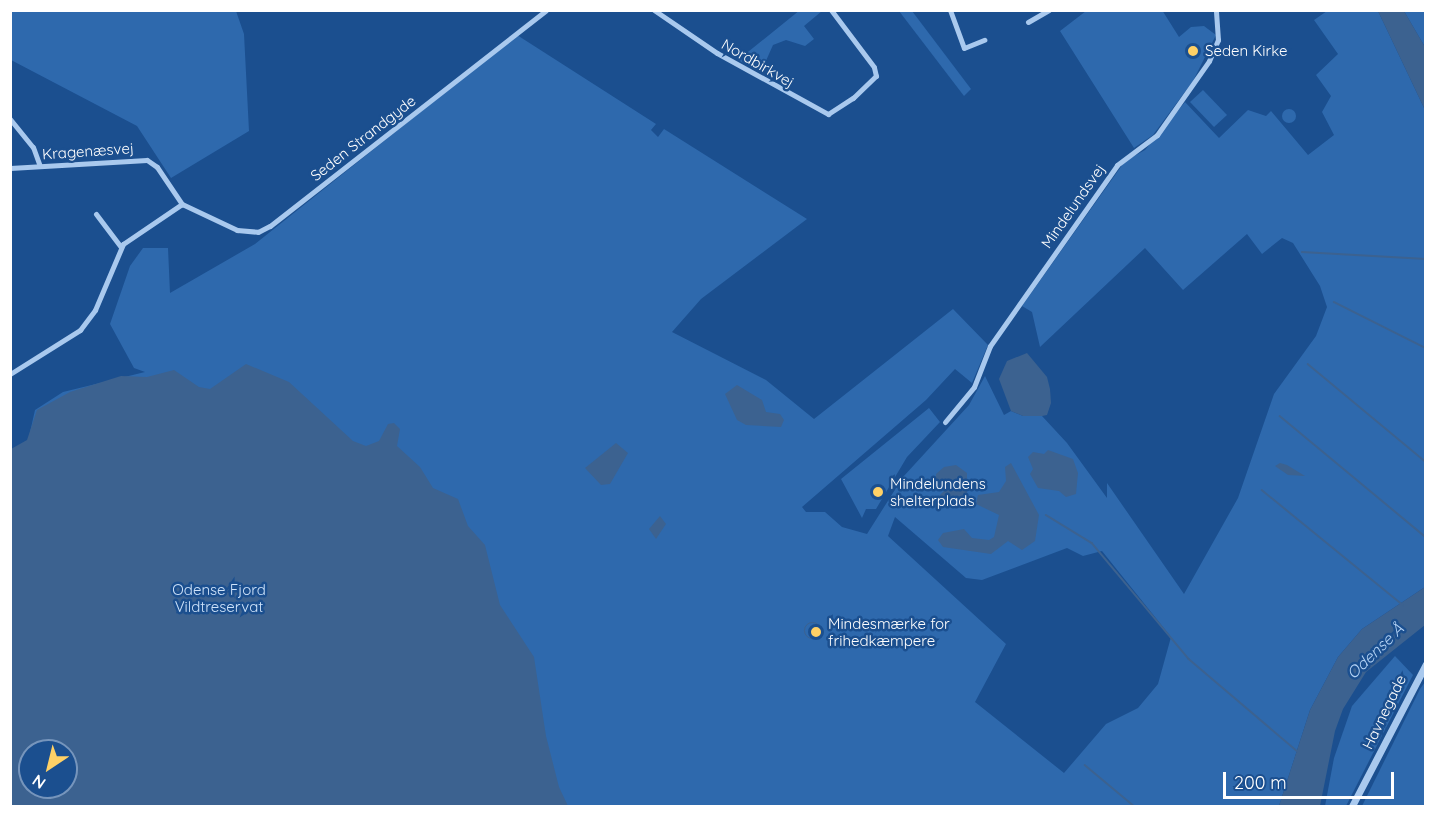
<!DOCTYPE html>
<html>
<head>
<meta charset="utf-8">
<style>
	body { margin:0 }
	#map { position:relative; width:1436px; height:817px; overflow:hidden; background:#1b4f8f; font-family:Quicksand,sans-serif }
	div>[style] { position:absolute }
	.green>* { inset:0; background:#2e69ad }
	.round { border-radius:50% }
	.water>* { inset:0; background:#3c6290 }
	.stream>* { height:1.5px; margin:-0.75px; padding:0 0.75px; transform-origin:0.75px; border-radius:0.75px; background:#3c6290 }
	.stream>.ring { margin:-0.75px; padding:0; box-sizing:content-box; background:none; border:1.5px solid #3c6290; border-radius:50% }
	.minor>* { height:5px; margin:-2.5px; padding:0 2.5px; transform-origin:2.5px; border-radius:2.5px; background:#a9c9ee }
	.tertiary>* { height:7px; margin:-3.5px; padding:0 3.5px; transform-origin:3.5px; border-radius:3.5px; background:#a9c9ee }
	.dots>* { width:16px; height:16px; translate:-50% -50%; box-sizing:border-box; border:3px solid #1b4f8f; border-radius:50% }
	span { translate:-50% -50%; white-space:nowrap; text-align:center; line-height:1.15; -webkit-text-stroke:5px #1b4f8f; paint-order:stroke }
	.poi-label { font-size:15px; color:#fff }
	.left { translate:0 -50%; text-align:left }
	.street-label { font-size:15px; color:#fff }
	.park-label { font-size:15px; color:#cfe3fa }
	.water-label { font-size:16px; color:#b5d3f5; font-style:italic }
	.frame { position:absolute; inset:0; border:12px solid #fff; pointer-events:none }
	.north { position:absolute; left:18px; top:739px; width:60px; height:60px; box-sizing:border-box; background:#1b4f8f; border:2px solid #7695bc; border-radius:50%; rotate:215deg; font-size:16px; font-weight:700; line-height:24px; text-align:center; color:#fff }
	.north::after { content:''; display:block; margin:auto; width:21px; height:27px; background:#ffd166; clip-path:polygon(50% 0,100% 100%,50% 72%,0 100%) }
	.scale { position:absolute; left:1223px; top:772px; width:171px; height:27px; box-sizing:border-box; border:3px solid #fff; border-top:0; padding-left:8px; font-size:18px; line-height:21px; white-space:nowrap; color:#fff; -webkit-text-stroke:4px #1b4f8f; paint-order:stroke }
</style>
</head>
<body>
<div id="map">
	<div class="green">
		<div style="clip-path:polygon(800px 10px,822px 11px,804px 26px,814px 39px,805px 46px,786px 40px,773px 45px,761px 72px,738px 60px)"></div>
		<div style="clip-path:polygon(1162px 10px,1179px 37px,1191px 27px,1204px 26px,1216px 35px,1193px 81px,1153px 135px,1134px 148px,1060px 31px,1086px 11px)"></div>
		<div style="clip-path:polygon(10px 11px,236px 11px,244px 34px,249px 131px,171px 178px,137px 126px,11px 60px)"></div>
		<div style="clip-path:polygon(899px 11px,912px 11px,971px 89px,964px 96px)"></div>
		<div style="clip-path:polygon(evenodd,1327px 11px,1378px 11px,1425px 110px,1425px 587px,1362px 629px,1338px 657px,1310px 710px,1279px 806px,11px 806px,28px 441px,35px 410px,63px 392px,145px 372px,134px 368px,110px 324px,130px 266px,143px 248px,168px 248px,170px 293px,255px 244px,517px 35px,656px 124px,651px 130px,658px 137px,664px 129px,807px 219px,701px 299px,672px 332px,766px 380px,814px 419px,953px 309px,988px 345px,972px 383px,955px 369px,926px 400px,802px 507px,806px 512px,825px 512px,842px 527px,867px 534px,903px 477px,969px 405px,985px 376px,1004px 415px,1011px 411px,1023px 416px,1042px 416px,1067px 443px,1107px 498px,1107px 483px,1184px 594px,1238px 498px,1274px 394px,1316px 336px,1327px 307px,1320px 286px,1293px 243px,1282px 238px,1262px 254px,1247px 234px,1183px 290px,1145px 248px,1040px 347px,1032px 312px,1022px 306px,1125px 161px,1145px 150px,1185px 102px,1219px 138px,1248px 110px,1266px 116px,1271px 111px,1308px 155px,1334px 135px,1322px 112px,1331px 96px,1316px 75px,1338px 54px,1314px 20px,1327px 11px,895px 517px,966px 578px,982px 580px,1067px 548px,1083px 556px,1102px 551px,1171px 637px,1158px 684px,1138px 708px,1106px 724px,1064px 773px,975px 702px,1006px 644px,888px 536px,895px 517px,1327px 11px,30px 751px,66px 751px,66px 787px,30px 787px,30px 751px)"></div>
		<div style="clip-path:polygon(1404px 11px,1425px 11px,1425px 48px,1425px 47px)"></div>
		<div style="clip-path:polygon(1203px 90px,1227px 115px,1214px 127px,1190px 102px)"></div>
		<div class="round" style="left:1282px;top:109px;width:14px;height:14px"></div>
		<div style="clip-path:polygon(929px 408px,940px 422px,907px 457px,876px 509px,866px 509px,862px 518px,841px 479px)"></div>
		<div style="clip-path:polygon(1395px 656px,1413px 675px,1346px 806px,1325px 806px,1334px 758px,1352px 706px)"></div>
		<div style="clip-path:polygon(1425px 682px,1425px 806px,1362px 806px,1420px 689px)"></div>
	</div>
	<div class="water">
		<div style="clip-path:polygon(1378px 11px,1404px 11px,1425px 47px,1425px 110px)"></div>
		<div style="clip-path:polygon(1027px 353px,1047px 377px,1050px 389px,1051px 403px,1047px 415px,1042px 416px,1023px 416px,1011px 411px,999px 379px,1007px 361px)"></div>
		<div style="clip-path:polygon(evenodd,246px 364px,289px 382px,353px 441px,366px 446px,379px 441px,388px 424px,394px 423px,400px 429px,397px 446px,420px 467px,433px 488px,458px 499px,468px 526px,485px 545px,500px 605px,534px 657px,546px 736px,559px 787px,568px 806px,11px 806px,11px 449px,27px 440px,37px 410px,70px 392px,121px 376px,147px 377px,174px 370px,199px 387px,210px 389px,246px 364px,30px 751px,66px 751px,66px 787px,30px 787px,30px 751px)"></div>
		<div style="clip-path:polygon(737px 385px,762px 400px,766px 412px,780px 414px,784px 420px,781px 427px,746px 425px,737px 420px,725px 394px)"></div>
		<div style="clip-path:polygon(616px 443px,628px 453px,610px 484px,601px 485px,585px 468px)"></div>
		<div style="clip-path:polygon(1048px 450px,1073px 459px,1078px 473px,1076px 494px,1066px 497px,1059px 491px,1038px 488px,1030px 474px,1033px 469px,1028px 457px,1033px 452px,1044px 454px)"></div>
		<div style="clip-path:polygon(1011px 463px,1039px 515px,1035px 541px,1022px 550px,1008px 541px,991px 554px,943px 547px,938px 540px,943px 533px,964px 529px,972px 538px,989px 540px,994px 537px,999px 515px,976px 504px,978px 495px,999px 492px,1006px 481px,1005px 467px)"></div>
		<div style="clip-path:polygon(1280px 463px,1287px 465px,1305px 476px,1288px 475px,1275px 466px)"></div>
		<div style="clip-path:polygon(956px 465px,967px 473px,967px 508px,958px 500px,942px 503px,939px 496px,945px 490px,936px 483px,936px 474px,944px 467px)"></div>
		<div style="clip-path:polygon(660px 516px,666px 524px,656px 539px,649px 529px)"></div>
		<div style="clip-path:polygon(1425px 587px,1425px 625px,1366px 672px,1343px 709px,1335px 731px,1320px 806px,1279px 806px,1310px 710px,1338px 657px,1362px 629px)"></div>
	</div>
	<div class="stream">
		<div style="left:1302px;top:252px;width:124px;rotate:3.2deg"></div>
		<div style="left:1334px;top:302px;width:103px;rotate:26.6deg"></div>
		<div style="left:1308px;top:364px;width:153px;rotate:39.7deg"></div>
		<div style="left:1280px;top:416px;width:190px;rotate:39.7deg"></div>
		<div style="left:1262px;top:490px;width:182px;rotate:39.2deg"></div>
		<div style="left:1046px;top:515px;width:54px;rotate:31.3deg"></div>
		<div style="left:1092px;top:543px;width:151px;rotate:50.1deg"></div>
		<div style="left:1189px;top:659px;width:142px;rotate:40.4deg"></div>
		<div class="ring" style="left:805px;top:623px;width:14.5px;height:14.5px"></div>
		<div style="left:1085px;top:765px;width:64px;rotate:39.9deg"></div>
	</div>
	<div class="minor">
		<div style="left:654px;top:10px;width:76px;rotate:34.3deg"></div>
		<div style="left:717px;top:53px;width:127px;rotate:28.8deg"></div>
		<div style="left:828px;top:114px;width:30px;rotate:-33deg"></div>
		<div style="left:853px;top:98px;width:32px;rotate:-44deg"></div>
		<div style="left:876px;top:76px;width:9px;rotate:-103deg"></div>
		<div style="left:874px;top:67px;width:71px;rotate:-127deg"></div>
		<div style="left:950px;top:10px;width:40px;rotate:69.8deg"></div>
		<div style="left:964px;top:48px;width:22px;rotate:-22deg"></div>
		<div style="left:1028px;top:22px;width:24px;rotate:-30deg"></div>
		<div style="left:10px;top:119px;width:36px;rotate:51deg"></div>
		<div style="left:33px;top:147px;width:20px;rotate:70deg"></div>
		<div style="left:10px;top:168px;width:137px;rotate:-3.3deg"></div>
		<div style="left:147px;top:160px;width:12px;rotate:35deg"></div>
		<div style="left:157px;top:167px;width:45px;rotate:56deg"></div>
		<div style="left:182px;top:204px;width:61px;rotate:25.3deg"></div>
		<div style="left:237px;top:230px;width:21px;rotate:5deg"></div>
		<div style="left:258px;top:232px;width:13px;rotate:-27deg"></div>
		<div style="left:270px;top:226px;width:350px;rotate:-38deg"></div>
		<div style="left:96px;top:214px;width:41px;rotate:52.9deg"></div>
		<div style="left:10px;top:374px;width:83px;rotate:-32.2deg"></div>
		<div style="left:80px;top:330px;width:25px;rotate:-53deg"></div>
		<div style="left:95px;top:310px;width:72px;rotate:-67deg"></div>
		<div style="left:123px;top:244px;width:71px;rotate:-34.1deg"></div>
		<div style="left:945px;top:422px;width:45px;rotate:-50.4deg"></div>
		<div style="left:974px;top:387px;width:44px;rotate:-68.7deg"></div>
		<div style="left:990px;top:346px;width:221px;rotate:-54.9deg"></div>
		<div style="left:1117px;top:165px;width:50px;rotate:-36.9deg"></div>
		<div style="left:1157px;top:135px;width:90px;rotate:-54.9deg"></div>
		<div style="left:1209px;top:61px;width:23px;rotate:-67deg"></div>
		<div style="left:1218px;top:40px;width:30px;rotate:-94deg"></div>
	</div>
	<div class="tertiary">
		<div style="left:1352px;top:806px;width:160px;rotate:-62.5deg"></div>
	</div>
	<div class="dots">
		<div style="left:1193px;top:51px;background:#ffd166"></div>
		<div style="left:878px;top:492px;background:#ffd166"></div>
		<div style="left:816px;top:632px;background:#ffd166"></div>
	</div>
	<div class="poi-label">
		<span class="left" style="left:1205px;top:51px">Seden Kirke</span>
		<span class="left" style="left:890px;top:492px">Mindelundens<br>shelterplads</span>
		<span class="left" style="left:828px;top:632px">Mindesmærke for<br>frihedkæmpere</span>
	</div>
	<div class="street-label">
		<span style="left:758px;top:63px;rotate:30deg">Nordbirkvej</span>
		<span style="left:363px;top:138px;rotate:-38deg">Seden Strandgyde</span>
		<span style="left:88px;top:151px;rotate:-4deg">Kragenæsvej</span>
		<span style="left:1073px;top:206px;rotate:-55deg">Mindelundsvej</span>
		<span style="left:1384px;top:712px;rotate:-64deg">Havnegade</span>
	</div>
	<div class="park-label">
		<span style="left:219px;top:598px">Odense Fjord<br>Vildtreservat</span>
	</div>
	<div class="water-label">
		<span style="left:1375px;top:651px;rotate:-44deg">Odense Å</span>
	</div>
	<div class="frame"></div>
	<div class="north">N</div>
	<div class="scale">200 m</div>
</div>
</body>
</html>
